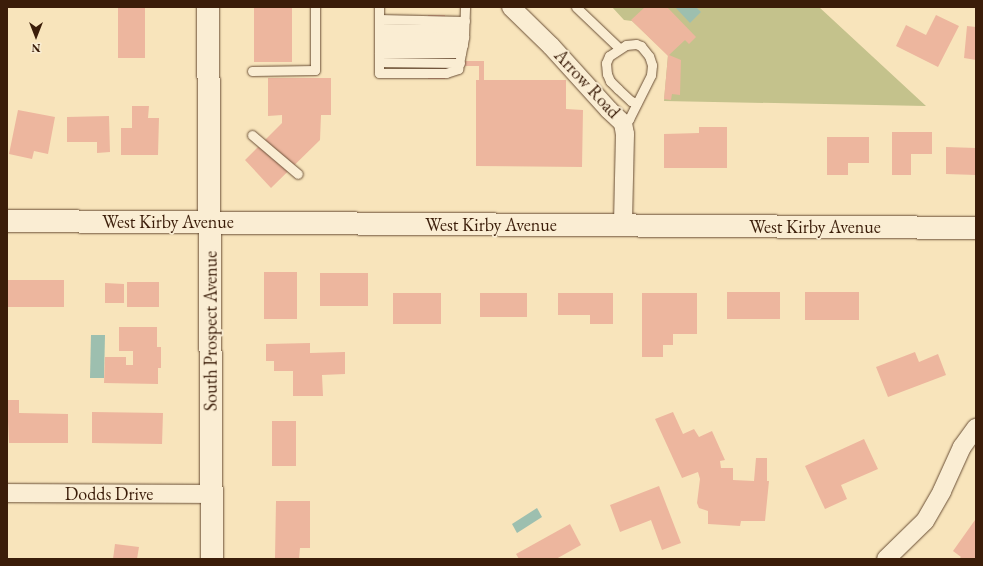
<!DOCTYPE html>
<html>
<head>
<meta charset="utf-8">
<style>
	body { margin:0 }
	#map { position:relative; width:983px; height:566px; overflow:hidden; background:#f8e4bb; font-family:"EB Garamond",serif }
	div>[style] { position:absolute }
	.green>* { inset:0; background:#c4c28c }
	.water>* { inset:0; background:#9dbfaf }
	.building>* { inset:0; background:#edb69e }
	.roads { filter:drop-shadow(0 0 1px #6a4f36) drop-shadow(0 0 1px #6a4f36) }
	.lane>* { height:9px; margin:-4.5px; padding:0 4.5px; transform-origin:4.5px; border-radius:4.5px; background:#faedd3 }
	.street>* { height:18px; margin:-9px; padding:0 9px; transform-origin:9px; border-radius:9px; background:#faedd3 }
	.secondary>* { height:22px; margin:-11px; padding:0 11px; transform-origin:11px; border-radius:11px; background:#faedd3 }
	span { translate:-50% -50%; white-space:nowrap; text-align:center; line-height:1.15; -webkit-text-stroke:3.5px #faedd3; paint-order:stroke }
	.street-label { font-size:18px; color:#3b1d09 }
	.frame { position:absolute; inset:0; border:8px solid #3b1d09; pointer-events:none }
	.north { position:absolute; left:16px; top:16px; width:40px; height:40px; -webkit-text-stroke:3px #faedd3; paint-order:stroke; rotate:180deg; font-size:11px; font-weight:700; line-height:16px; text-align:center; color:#3b1d09 }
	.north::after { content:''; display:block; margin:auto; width:14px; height:18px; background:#3b1d09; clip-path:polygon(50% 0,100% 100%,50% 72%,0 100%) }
</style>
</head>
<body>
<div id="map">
	<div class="green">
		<div style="clip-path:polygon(612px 7px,819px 7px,926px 106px,664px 101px,668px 55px,632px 21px,624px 20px)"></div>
	</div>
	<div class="water">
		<div style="clip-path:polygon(675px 7px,696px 7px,701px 12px,690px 23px)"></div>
		<div style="clip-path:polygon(91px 335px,105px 335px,104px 378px,90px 378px)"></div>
		<div style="clip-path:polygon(537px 508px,542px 517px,517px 533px,512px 524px)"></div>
	</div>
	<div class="building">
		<div style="clip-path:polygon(118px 7px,145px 7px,145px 58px,118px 58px)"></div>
		<div style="clip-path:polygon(254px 7px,292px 7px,292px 62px,254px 62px)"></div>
		<div style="clip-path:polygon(645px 7px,667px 7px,696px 37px,689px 44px,685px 40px,669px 55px,681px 60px,680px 95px,672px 94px,671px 100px,664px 99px,668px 56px,631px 20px)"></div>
		<div style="clip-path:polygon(428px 15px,445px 15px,445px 61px,484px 61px,484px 80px,566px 80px,566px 109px,583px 110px,582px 167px,476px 166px,476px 80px,479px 80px,479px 66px,445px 66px,445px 79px,428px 79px)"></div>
		<div style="clip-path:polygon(936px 15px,959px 26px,938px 67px,896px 46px,906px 25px,926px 35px)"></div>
		<div style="clip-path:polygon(967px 26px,976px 27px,976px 60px,964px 58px)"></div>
		<div style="clip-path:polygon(268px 78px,331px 78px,331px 115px,321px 115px,320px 140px,271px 188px,245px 160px,282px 123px,282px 115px,268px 116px)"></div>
		<div style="clip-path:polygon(132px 106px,149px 106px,148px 118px,159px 118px,158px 155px,121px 155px,121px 128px,132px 128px)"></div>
		<div style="clip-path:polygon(18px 110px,55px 117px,48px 154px,34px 151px,32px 159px,9px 154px)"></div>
		<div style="clip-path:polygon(109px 116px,110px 152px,97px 153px,97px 142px,67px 142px,67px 117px)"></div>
		<div style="clip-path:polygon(699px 127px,727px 127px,727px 168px,664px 168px,664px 134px,699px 133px)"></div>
		<div style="clip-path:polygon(892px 132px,932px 132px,932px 154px,911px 154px,911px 175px,892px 175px)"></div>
		<div style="clip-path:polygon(827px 137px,869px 137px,869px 163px,848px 163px,848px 175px,827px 175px)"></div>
		<div style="clip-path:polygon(946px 147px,976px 148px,976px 175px,946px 174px)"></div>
		<div style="clip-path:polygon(264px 272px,297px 272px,297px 319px,264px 319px)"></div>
		<div style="clip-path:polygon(320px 273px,368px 273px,368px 306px,320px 306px)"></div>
		<div style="clip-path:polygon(7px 280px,64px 280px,64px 307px,7px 307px)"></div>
		<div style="clip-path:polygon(127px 282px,159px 282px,159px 307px,127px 307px)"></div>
		<div style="clip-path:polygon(105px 283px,124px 284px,124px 303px,105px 303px)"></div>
		<div style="clip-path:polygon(727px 292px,780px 292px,780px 319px,727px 319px)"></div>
		<div style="clip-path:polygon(805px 292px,859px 292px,859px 320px,805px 320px)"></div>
		<div style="clip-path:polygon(393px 293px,441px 293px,441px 324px,393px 324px)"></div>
		<div style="clip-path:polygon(480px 293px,527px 293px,527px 317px,480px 317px)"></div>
		<div style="clip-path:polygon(558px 293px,613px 293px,613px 324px,590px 324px,590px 315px,558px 315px)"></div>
		<div style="clip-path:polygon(642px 293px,697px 293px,697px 334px,673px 334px,673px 345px,663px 345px,663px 357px,642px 357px)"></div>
		<div style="clip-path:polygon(119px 327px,157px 327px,157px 347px,161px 347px,161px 368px,158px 368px,158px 384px,104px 383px,105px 357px,126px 357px,126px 365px,133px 365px,133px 351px,119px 351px)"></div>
		<div style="clip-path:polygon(310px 343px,310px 353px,345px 352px,345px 374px,322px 375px,323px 396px,293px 396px,293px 371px,274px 371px,274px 361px,266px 361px,266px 344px)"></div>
		<div style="clip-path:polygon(915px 352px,919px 362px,938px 354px,946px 375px,888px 397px,876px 367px)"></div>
		<div style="clip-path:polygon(7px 400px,19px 400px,19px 413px,68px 414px,68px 443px,9px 443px)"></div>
		<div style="clip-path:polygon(92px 412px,163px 413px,162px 444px,92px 443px)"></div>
		<div style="clip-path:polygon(673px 412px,683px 434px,694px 429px,699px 437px,712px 431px,725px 460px,720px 461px,721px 468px,733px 468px,733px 480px,754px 481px,756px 458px,767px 458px,767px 481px,769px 481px,765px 521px,741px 521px,740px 526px,708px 524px,708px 511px,699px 508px,697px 503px,700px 479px,698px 472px,682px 478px,655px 419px)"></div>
		<div style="clip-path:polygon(272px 421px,296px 421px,296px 466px,272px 466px)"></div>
		<div style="clip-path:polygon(864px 439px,878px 469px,841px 485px,847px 499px,825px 509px,805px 466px)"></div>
		<div style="clip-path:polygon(659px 486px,681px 543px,662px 550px,651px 520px,620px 532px,610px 505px)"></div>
		<div style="clip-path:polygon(276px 501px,310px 501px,310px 548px,300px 548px,299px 559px,275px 558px)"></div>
		<div style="clip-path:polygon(975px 520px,976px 559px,959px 559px,961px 557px,953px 551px)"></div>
		<div style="clip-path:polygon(570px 524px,581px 545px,556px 559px,519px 559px,516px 554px)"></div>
		<div style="clip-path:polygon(115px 544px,139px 547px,137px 559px,113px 559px)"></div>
	</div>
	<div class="roads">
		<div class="lane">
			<div style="left:379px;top:7px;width:66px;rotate:90deg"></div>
			<div style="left:379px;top:73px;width:67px"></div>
			<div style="left:446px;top:73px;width:13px;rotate:-18deg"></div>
			<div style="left:458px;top:69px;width:33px;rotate:-79deg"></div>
			<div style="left:464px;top:37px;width:30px;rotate:-88deg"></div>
			<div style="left:576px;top:7px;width:59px;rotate:43.6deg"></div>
			<div style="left:379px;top:19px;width:86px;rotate:1.3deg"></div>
			<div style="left:379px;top:28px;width:85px;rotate:0.7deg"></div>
			<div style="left:379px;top:36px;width:85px;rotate:0.7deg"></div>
			<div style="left:379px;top:44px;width:84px;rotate:0.7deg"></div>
			<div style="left:379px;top:53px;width:82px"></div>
			<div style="left:379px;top:62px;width:81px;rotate:0.7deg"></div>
			<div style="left:252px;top:71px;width:63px;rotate:-0.9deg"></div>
			<div style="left:315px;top:70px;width:63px;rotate:-90deg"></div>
			<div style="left:624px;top:126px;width:9px;rotate:-54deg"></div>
			<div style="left:629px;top:119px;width:49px;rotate:-63.4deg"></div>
			<div style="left:651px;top:75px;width:10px;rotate:-84deg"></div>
			<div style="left:652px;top:65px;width:9px;rotate:-108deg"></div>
			<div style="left:649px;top:56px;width:13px;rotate:-129deg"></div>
			<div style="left:641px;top:46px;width:5px;rotate:-158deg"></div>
			<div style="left:636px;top:44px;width:10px;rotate:174deg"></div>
			<div style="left:626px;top:45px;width:20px;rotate:147deg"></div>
			<div style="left:609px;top:56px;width:8px;rotate:113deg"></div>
			<div style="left:606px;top:63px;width:11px;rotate:85deg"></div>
			<div style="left:607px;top:74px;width:8px;rotate:67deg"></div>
			<div style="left:610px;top:81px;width:11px;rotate:45deg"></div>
			<div style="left:618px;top:89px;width:18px;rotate:43deg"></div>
			<div style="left:631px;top:101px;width:6px;rotate:18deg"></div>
			<div style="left:252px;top:135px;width:60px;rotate:40.3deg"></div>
		</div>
		<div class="street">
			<div style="left:511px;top:7px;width:56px;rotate:44.3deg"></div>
			<div style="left:551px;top:46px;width:86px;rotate:47.8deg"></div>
			<div style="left:609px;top:110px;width:19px;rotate:43deg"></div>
			<div style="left:623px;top:123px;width:11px;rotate:80deg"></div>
			<div style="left:625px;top:134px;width:91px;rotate:91.3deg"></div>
			<div style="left:7px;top:493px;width:204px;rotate:0.3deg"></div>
			<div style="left:886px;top:559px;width:54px;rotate:-44.3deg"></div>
			<div style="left:925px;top:521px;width:34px;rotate:-60deg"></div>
			<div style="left:942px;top:491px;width:48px;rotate:-65.6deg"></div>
			<div style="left:962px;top:447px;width:24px;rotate:-54deg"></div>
		</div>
		<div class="secondary">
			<div style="left:208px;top:7px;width:552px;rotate:89.58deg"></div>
			<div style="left:7px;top:221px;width:969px;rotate:0.41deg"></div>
		</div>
	</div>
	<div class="street-label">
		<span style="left:587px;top:84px;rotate:47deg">Arrow Road</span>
		<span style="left:168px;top:222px">West Kirby Avenue</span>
		<span style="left:491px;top:225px">West Kirby Avenue</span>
		<span style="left:815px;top:227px">West Kirby Avenue</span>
		<span style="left:211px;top:331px;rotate:-90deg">South Prospect Avenue</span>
		<span style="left:109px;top:494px">Dodds Drive</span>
	</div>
	<div class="frame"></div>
	<div class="north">N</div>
</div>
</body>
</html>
